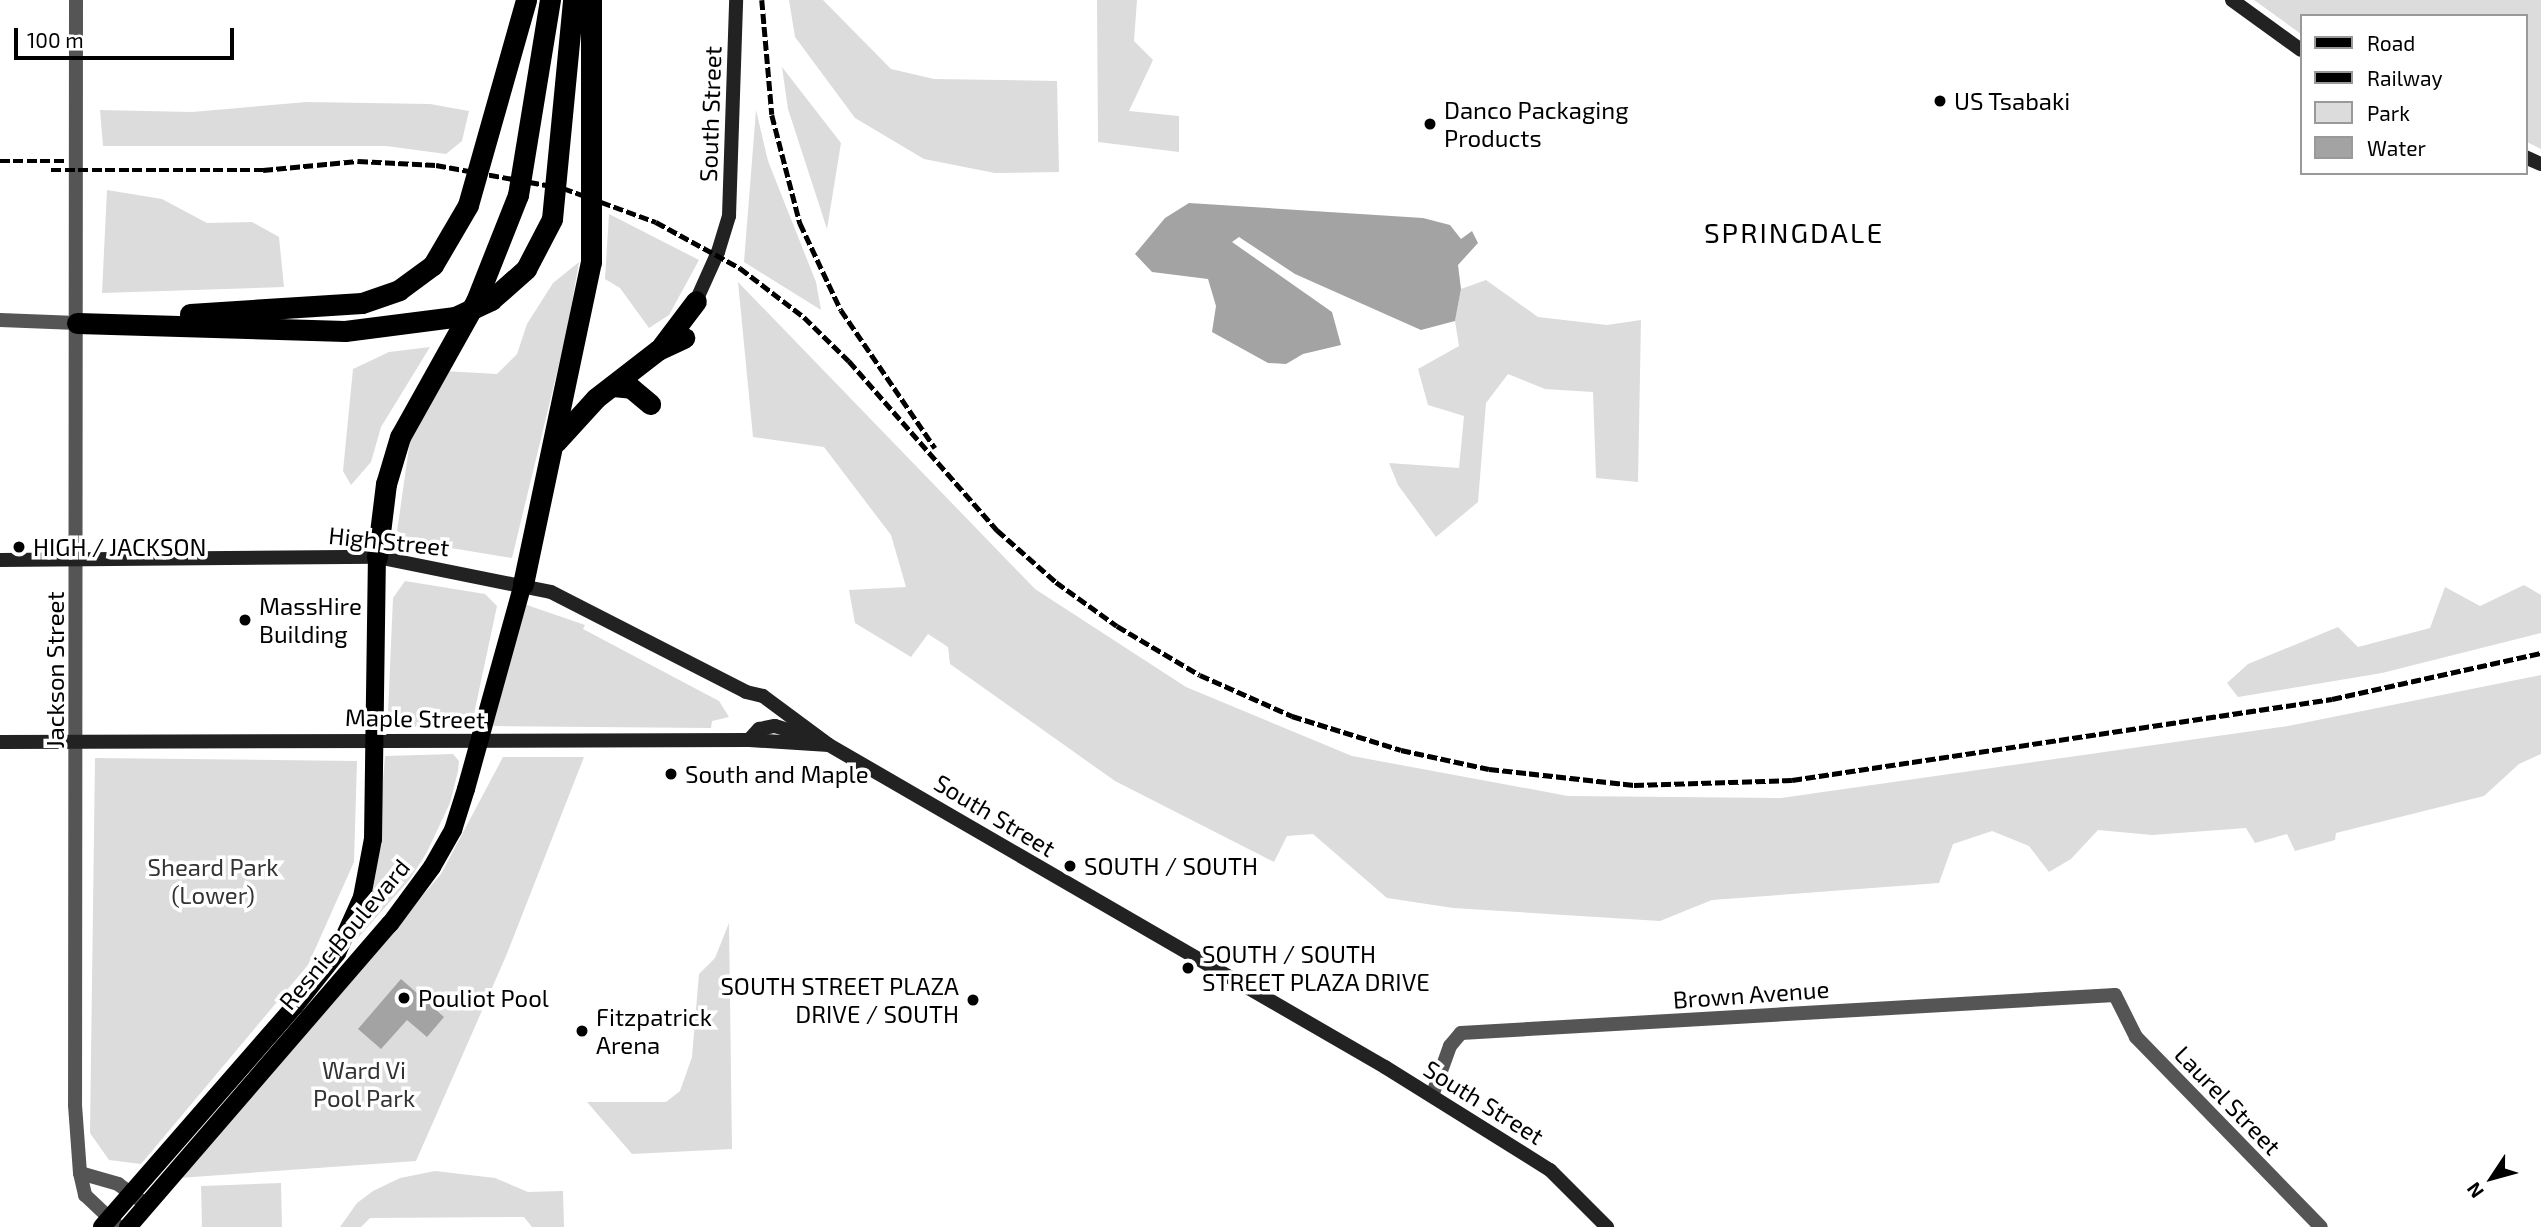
<!DOCTYPE html>
<html>
<head>
<meta charset="utf-8">
<style>
	body { margin:0 }
	#map { position:relative; width:2541px; height:1227px; overflow:hidden; background:#fff; font-family:"Exo 2",sans-serif }
	div>[style] { position:absolute }
	.green>* { inset:0; background:#dcdcdc }
	.water>* { inset:0; background:#a3a3a3 }
	.tertiary>* { height:14px; margin:-7px; padding:0 7px; transform-origin:7px; border-radius:7px; background:#555 }
	.secondary>* { height:14px; margin:-7px; padding:0 7px; transform-origin:7px; border-radius:7px; background:#222 }
	.primary>* { height:18px; margin:-9px; padding:0 9px; transform-origin:9px; border-radius:9px; background:#000 }
	.motorway>* { height:21px; margin:-10.5px; padding:0 10.5px; transform-origin:10.5px; border-radius:10.5px; background:#000 }
	.rail>* { height:4.5px; margin-top:-2.25px; transform-origin:0; background:repeating-linear-gradient(90deg,#000 0 10px,transparent 0 13.5px) }
	.dots>* { width:19px; height:19px; translate:-50% -50%; box-sizing:border-box; border:4px solid #fff; border-radius:50% }
	span { translate:-50% -50%; white-space:nowrap; text-align:center; line-height:1.15; -webkit-text-stroke:7px #fff; paint-order:stroke }
	.poi-label { font-size:24px; color:#000 }
	.left { translate:0 -50%; text-align:left }
	.right { translate:-100% -50%; text-align:right }
	.street-label { font-size:24px; color:#000 }
	.park-label { font-size:24px; color:#333 }
	.quarter-label { font-size:28px; color:#000; letter-spacing:2px }
	.legend { position:absolute; left:2300px; top:14px; width:228px; height:161px; box-sizing:border-box; background:#fff; border:2px solid #999; margin:0; padding:9px 12px; list-style:none; font-size:21px; color:#000 }
	.legend li { display:flex; align-items:center; gap:14px; height:35px }
	.legend b { width:35px; border:2px solid #999 }
	.north { position:absolute; left:2457px; top:1143px; width:70px; height:70px; -webkit-text-stroke:5px #fff; paint-order:stroke; rotate:234deg; font-size:19px; font-weight:700; line-height:28px; text-align:center; color:#000 }
	.north::after { content:''; display:block; margin:auto; width:24px; height:32px; background:#000; clip-path:polygon(50% 0,100% 100%,50% 72%,0 100%) }
	.scale { position:absolute; left:14px; top:28px; width:220px; height:32px; box-sizing:border-box; border:4px solid #000; border-top:0; padding-left:9px; font-size:21px; line-height:24px; white-space:nowrap; color:#000; -webkit-text-stroke:5px #fff; paint-order:stroke }
</style>
</head>
<body>
<div id="map">
	<div class="green">
		<div style="clip-path:polygon(789px 0,823px 0,891px 69px,934px 79px,1057px 81px,1059px 172px,995px 173px,924px 159px,855px 118px,795px 37px)"></div>
		<div style="clip-path:polygon(1097px 0,1137px 0,1134px 41px,1153px 60px,1129px 111px,1179px 116px,1179px 152px,1098px 142px)"></div>
		<div style="clip-path:polygon(2254px 0,2541px 0,2541px 149px,2525px 141px,2525px 16px,2301px 16px,2301px 34px)"></div>
		<div style="clip-path:polygon(782px 67px,841px 143px,827px 229px,788px 109px)"></div>
		<div style="clip-path:polygon(307px 102px,430px 104px,469px 111px,462px 141px,446px 154px,386px 146px,103px 146px,100px 110px,192px 112px)"></div>
		<div style="clip-path:polygon(756px 110px,768px 161px,816px 282px,821px 310px,744px 262px)"></div>
		<div style="clip-path:polygon(107px 190px,162px 199px,207px 223px,252px 222px,279px 237px,284px 287px,102px 293px)"></div>
		<div style="clip-path:polygon(609px 214px,699px 260px,669px 315px,649px 328px,620px 288px,605px 279px)"></div>
		<div style="clip-path:polygon(579px 262px,567px 331px,512px 558px,396px 539px,411px 433px,444px 371px,497px 374px,517px 354px,527px 324px,553px 283px)"></div>
		<div style="clip-path:polygon(1486px 280px,1538px 317px,1607px 325px,1641px 320px,1638px 482px,1596px 478px,1593px 392px,1545px 389px,1508px 374px,1486px 403px,1478px 502px,1436px 537px,1398px 485px,1389px 463px,1459px 468px,1464px 416px,1428px 405px,1418px 369px,1459px 346px,1455px 321px,1461px 289px)"></div>
		<div style="clip-path:polygon(738px 282px,1035px 589px,1186px 687px,1352px 756px,1568px 796px,1781px 798px,2288px 726px,2541px 675px,2541px 754px,2519px 764px,2484px 796px,2336px 833px,2335px 840px,2295px 851px,2287px 834px,2255px 843px,2246px 828px,2152px 835px,2098px 830px,2071px 859px,2049px 872px,2029px 846px,1992px 831px,1953px 844px,1939px 883px,1712px 900px,1660px 921px,1453px 908px,1387px 898px,1313px 834px,1287px 836px,1274px 862px,1115px 781px,950px 664px,948px 647px,928px 634px,911px 657px,855px 623px,849px 590px,906px 587px,891px 535px,824px 447px,753px 437px)"></div>
		<div style="clip-path:polygon(430px 347px,381px 427px,371px 462px,351px 485px,343px 471px,353px 369px,389px 352px)"></div>
		<div style="clip-path:polygon(405px 581px,485px 594px,497px 606px,474px 714px,464px 726px,400px 727px,388px 714px,393px 598px)"></div>
		<div style="clip-path:polygon(2524px 585px,2541px 595px,2541px 633px,2382px 673px,2238px 697px,2227px 683px,2248px 664px,2338px 627px,2358px 647px,2430px 628px,2445px 587px,2480px 606px)"></div>
		<div style="clip-path:polygon(524px 604px,585px 625px,583px 629px,719px 701px,729px 717px,712px 721px,711px 728px,493px 726px)"></div>
		<div style="clip-path:polygon(385px 756px,453px 754px,459px 761px,458px 771px,450px 803px,427px 852px,410px 879px,357px 939px,354px 936px,376px 870px)"></div>
		<div style="clip-path:polygon(503px 757px,584px 757px,506px 956px,416px 1161px,179px 1178px,441px 874px)"></div>
		<div style="clip-path:polygon(95px 758px,357px 761px,354px 862px,308px 965px,141px 1164px,109px 1160px,90px 1133px)"></div>
		<div style="clip-path:polygon(729px 923px,732px 1149px,632px 1154px,587px 1102px,666px 1102px,680px 1091px,692px 1057px,699px 974px,715px 958px)"></div>
		<div style="clip-path:polygon(435px 1171px,495px 1178px,528px 1192px,563px 1191px,564px 1227px,532px 1227px,524px 1217px,370px 1218px,361px 1227px,340px 1227px,357px 1203px,373px 1191px,400px 1178px)"></div>
		<div style="clip-path:polygon(281px 1183px,282px 1227px,202px 1227px,201px 1186px)"></div>
	</div>
	<div class="water">
		<div style="clip-path:polygon(1189px 203px,1423px 218px,1450px 225px,1461px 239px,1472px 231px,1478px 243px,1458px 265px,1461px 289px,1455px 321px,1421px 330px,1295px 274px,1239px 237px,1232px 242px,1332px 312px,1341px 345px,1303px 354px,1286px 364px,1268px 363px,1212px 332px,1216px 306px,1208px 279px,1152px 272px,1135px 254px,1165px 218px)"></div>
		<div style="clip-path:polygon(401px 979px,444px 1017px,427px 1037px,407px 1020px,381px 1049px,358px 1029px)"></div>
	</div>
	<div class="tertiary">
		<div style="left:76px;top:0;width:1105px;rotate:90.05deg"></div>
		<div style="left:75px;top:1105px;width:68px;rotate:85.8deg"></div>
		<div style="left:80px;top:1173px;width:23px;rotate:77deg"></div>
		<div style="left:85px;top:1195px;width:47px;rotate:43.3deg"></div>
		<div style="left:0;top:320px;width:77px;rotate:2.2deg"></div>
		<div style="left:1432px;top:1096px;width:53px;rotate:-70.2deg"></div>
		<div style="left:1450px;top:1046px;width:17px;rotate:-50deg"></div>
		<div style="left:1461px;top:1033px;width:655px;rotate:-3.33deg"></div>
		<div style="left:2115px;top:995px;width:47px;rotate:63.4deg"></div>
		<div style="left:2136px;top:1037px;width:265px;rotate:45.8deg"></div>
		<div style="left:80px;top:1173px;width:40px;rotate:16deg"></div>
		<div style="left:118px;top:1184px;width:36px;rotate:36deg"></div>
	</div>
	<div class="secondary">
		<div style="left:2232px;top:0;width:85px;rotate:35.9deg"></div>
		<div style="left:2525px;top:157px;width:17px;rotate:24deg"></div>
		<div style="left:696px;top:301px;width:54px;rotate:-65.8deg"></div>
		<div style="left:718px;top:252px;width:38px;rotate:-73deg"></div>
		<div style="left:729px;top:216px;width:216px;rotate:-88.1deg"></div>
		<div style="left:0;top:560px;width:377px;rotate:-0.5deg"></div>
		<div style="left:377px;top:557px;width:177px;rotate:11.4deg"></div>
		<div style="left:551px;top:592px;width:219px;rotate:27.1deg"></div>
		<div style="left:746px;top:692px;width:17px;rotate:13deg"></div>
		<div style="left:763px;top:696px;width:82px;rotate:36.6deg"></div>
		<div style="left:829px;top:745px;width:643px;rotate:30.08deg"></div>
		<div style="left:1385px;top:1067px;width:195px;rotate:32deg"></div>
		<div style="left:1550px;top:1170px;width:81px;rotate:45deg"></div>
		<div style="left:749px;top:740px;width:15px;rotate:-48deg"></div>
		<div style="left:759px;top:729px;width:16px;rotate:-11deg"></div>
		<div style="left:775px;top:726px;width:39px;rotate:17deg"></div>
		<div style="left:0;top:742px;width:749px;rotate:-0.15deg"></div>
		<div style="left:749px;top:740px;width:80px;rotate:3.6deg"></div>
	</div>
	<div class="primary">
		<div style="left:102px;top:1227px;width:293px;rotate:-48.9deg"></div>
		<div style="left:295px;top:1006px;width:68px;rotate:-51.6deg"></div>
		<div style="left:337px;top:953px;width:61px;rotate:-65.9deg"></div>
		<div style="left:362px;top:897px;width:59px;rotate:-79.3deg"></div>
		<div style="left:373px;top:839px;width:282px;rotate:-89.2deg"></div>
		<div style="left:128px;top:1227px;width:401px;rotate:-49.2deg"></div>
		<div style="left:390px;top:924px;width:71px;rotate:-53.6deg"></div>
		<div style="left:432px;top:867px;width:43px;rotate:-60.4deg"></div>
		<div style="left:453px;top:830px;width:43px;rotate:-72.4deg"></div>
		<div style="left:466px;top:789px;width:213px;rotate:-74.5deg"></div>
	</div>
	<div class="motorway">
		<div style="left:190px;top:314px;width:172px;rotate:-3.7deg"></div>
		<div style="left:362px;top:303px;width:39px;rotate:-19deg"></div>
		<div style="left:399px;top:290px;width:42px;rotate:-36.3deg"></div>
		<div style="left:433px;top:265px;width:69px;rotate:-59.7deg"></div>
		<div style="left:468px;top:205px;width:213px;rotate:-74.2deg"></div>
		<div style="left:77px;top:323px;width:268px;rotate:1.7deg"></div>
		<div style="left:345px;top:331px;width:111px;rotate:-7.3deg"></div>
		<div style="left:455px;top:317px;width:40px;rotate:-25deg"></div>
		<div style="left:491px;top:300px;width:47px;rotate:-41.5deg"></div>
		<div style="left:526px;top:269px;width:56px;rotate:-62.5deg"></div>
		<div style="left:552px;top:219px;width:220px;rotate:-84.5deg"></div>
		<div style="left:662px;top:346px;width:56px;rotate:-52.9deg"></div>
		<div style="left:613px;top:386px;width:18px;rotate:6deg"></div>
		<div style="left:631px;top:388px;width:25px;rotate:40deg"></div>
		<div style="left:556px;top:442px;width:59px;rotate:-47.7deg"></div>
		<div style="left:596px;top:398px;width:78px;rotate:-37.7deg"></div>
		<div style="left:658px;top:350px;width:29px;rotate:-25deg"></div>
		<div style="left:377px;top:557px;width:74px;rotate:-83deg"></div>
		<div style="left:386px;top:484px;width:49px;rotate:-73.4deg"></div>
		<div style="left:400px;top:437px;width:156px;rotate:-60.8deg"></div>
		<div style="left:476px;top:301px;width:114px;rotate:-68.4deg"></div>
		<div style="left:518px;top:195px;width:198px;rotate:-80.7deg"></div>
		<div style="left:523px;top:584px;width:329px;rotate:-78.1deg"></div>
		<div style="left:591px;top:262px;width:262px;rotate:-90deg"></div>
	</div>
	<div class="rail">
		<div style="left:762px;top:0;width:115px;rotate:85deg"></div>
		<div style="left:772px;top:115px;width:112px;rotate:75.5deg"></div>
		<div style="left:800px;top:223px;width:96px;rotate:64.8deg"></div>
		<div style="left:841px;top:310px;width:167px;rotate:55.7deg"></div>
		<div style="left:0;top:161px;width:66px"></div>
		<div style="left:51px;top:170px;width:212px"></div>
		<div style="left:263px;top:170px;width:95px;rotate:-5.4deg"></div>
		<div style="left:358px;top:161px;width:78px;rotate:2.9deg"></div>
		<div style="left:436px;top:165px;width:129px;rotate:10.3deg"></div>
		<div style="left:563px;top:188px;width:99px;rotate:20.1deg"></div>
		<div style="left:656px;top:222px;width:96px;rotate:28.7deg"></div>
		<div style="left:740px;top:268px;width:81px;rotate:37.4deg"></div>
		<div style="left:804px;top:317px;width:63px;rotate:44.4deg"></div>
		<div style="left:849px;top:361px;width:225px;rotate:48.8deg"></div>
		<div style="left:997px;top:530px;width:79px;rotate:41.4deg"></div>
		<div style="left:1056px;top:582px;width:75px;rotate:35.8deg"></div>
		<div style="left:1117px;top:626px;width:96px;rotate:30.6deg"></div>
		<div style="left:1200px;top:675px;width:101px;rotate:24deg"></div>
		<div style="left:1292px;top:716px;width:114px;rotate:17.3deg"></div>
		<div style="left:1401px;top:750px;width:90px;rotate:12.2deg"></div>
		<div style="left:1489px;top:769px;width:146px;rotate:6.3deg"></div>
		<div style="left:1634px;top:785px;width:158px;rotate:-1.8deg"></div>
		<div style="left:1792px;top:780px;width:546px;rotate:-8.53deg"></div>
		<div style="left:2332px;top:699px;width:214px;rotate:-12.4deg"></div>
	</div>
	<div class="dots">
		<div style="left:1940px;top:101px;background:#000"></div>
		<div style="left:1430px;top:124px;background:#000"></div>
		<div style="left:19px;top:547px;background:#000"></div>
		<div style="left:245px;top:620px;background:#000"></div>
		<div style="left:671px;top:774px;background:#000"></div>
		<div style="left:1070px;top:866px;background:#000"></div>
		<div style="left:1188px;top:968px;background:#000"></div>
		<div style="left:404px;top:998px;background:#000"></div>
		<div style="left:973px;top:1000px;background:#000"></div>
		<div style="left:582px;top:1031px;background:#000"></div>
	</div>
	<div class="poi-label">
		<span class="left" style="left:1954px;top:101px">US Tsabaki</span>
		<span class="left" style="left:1444px;top:124px">Danco Packaging<br>Products</span>
		<span class="left" style="left:33px;top:547px">HIGH / JACKSON</span>
		<span class="left" style="left:259px;top:620px">MassHire<br>Building</span>
		<span class="left" style="left:685px;top:774px">South and Maple</span>
		<span class="left" style="left:1084px;top:866px">SOUTH / SOUTH</span>
		<span class="left" style="left:1202px;top:968px">SOUTH / SOUTH<br>STREET PLAZA DRIVE</span>
		<span class="right" style="left:959px;top:1000px">SOUTH STREET PLAZA<br>DRIVE / SOUTH</span>
		<span class="left" style="left:418px;top:998px">Pouliot Pool</span>
		<span class="left" style="left:596px;top:1031px">Fitzpatrick<br>Arena</span>
	</div>
	<div class="street-label">
		<span style="left:710px;top:114px;rotate:-88deg">South Street</span>
		<span style="left:389px;top:541px;rotate:6deg">High Street</span>
		<span style="left:55px;top:670px;rotate:-90deg">Jackson Street</span>
		<span style="left:415px;top:718px;rotate:1deg">Maple Street</span>
		<span style="left:995px;top:815px;rotate:31deg">South Street</span>
		<span style="left:344px;top:934px;rotate:-50deg">Resnic Boulevard</span>
		<span style="left:1751px;top:994px;rotate:-4deg">Brown Avenue</span>
		<span style="left:2228px;top:1100px;rotate:46deg">Laurel Street</span>
		<span style="left:1484px;top:1102px;rotate:32deg">South Street</span>
	</div>
	<div class="park-label">
		<span style="left:213px;top:881px">Sheard Park<br>(Lower)</span>
		<span style="left:364px;top:1084px">Ward Vi<br>Pool Park</span>
	</div>
	<div class="quarter-label">
		<span style="left:1794px;top:232px">SPRINGDALE</span>
	</div>
	<ul class="legend">
	<li><b style="height:9px;background:#000"></b>Road</li>
	<li><b style="height:9px;background:#000"></b>Railway</li>
	<li><b style="height:19px;background:#dcdcdc"></b>Park</li>
	<li><b style="height:19px;background:#a3a3a3"></b>Water</li>
	</ul>
	<div class="north">N</div>
	<div class="scale">100 m</div>
</div>
</body>
</html>
